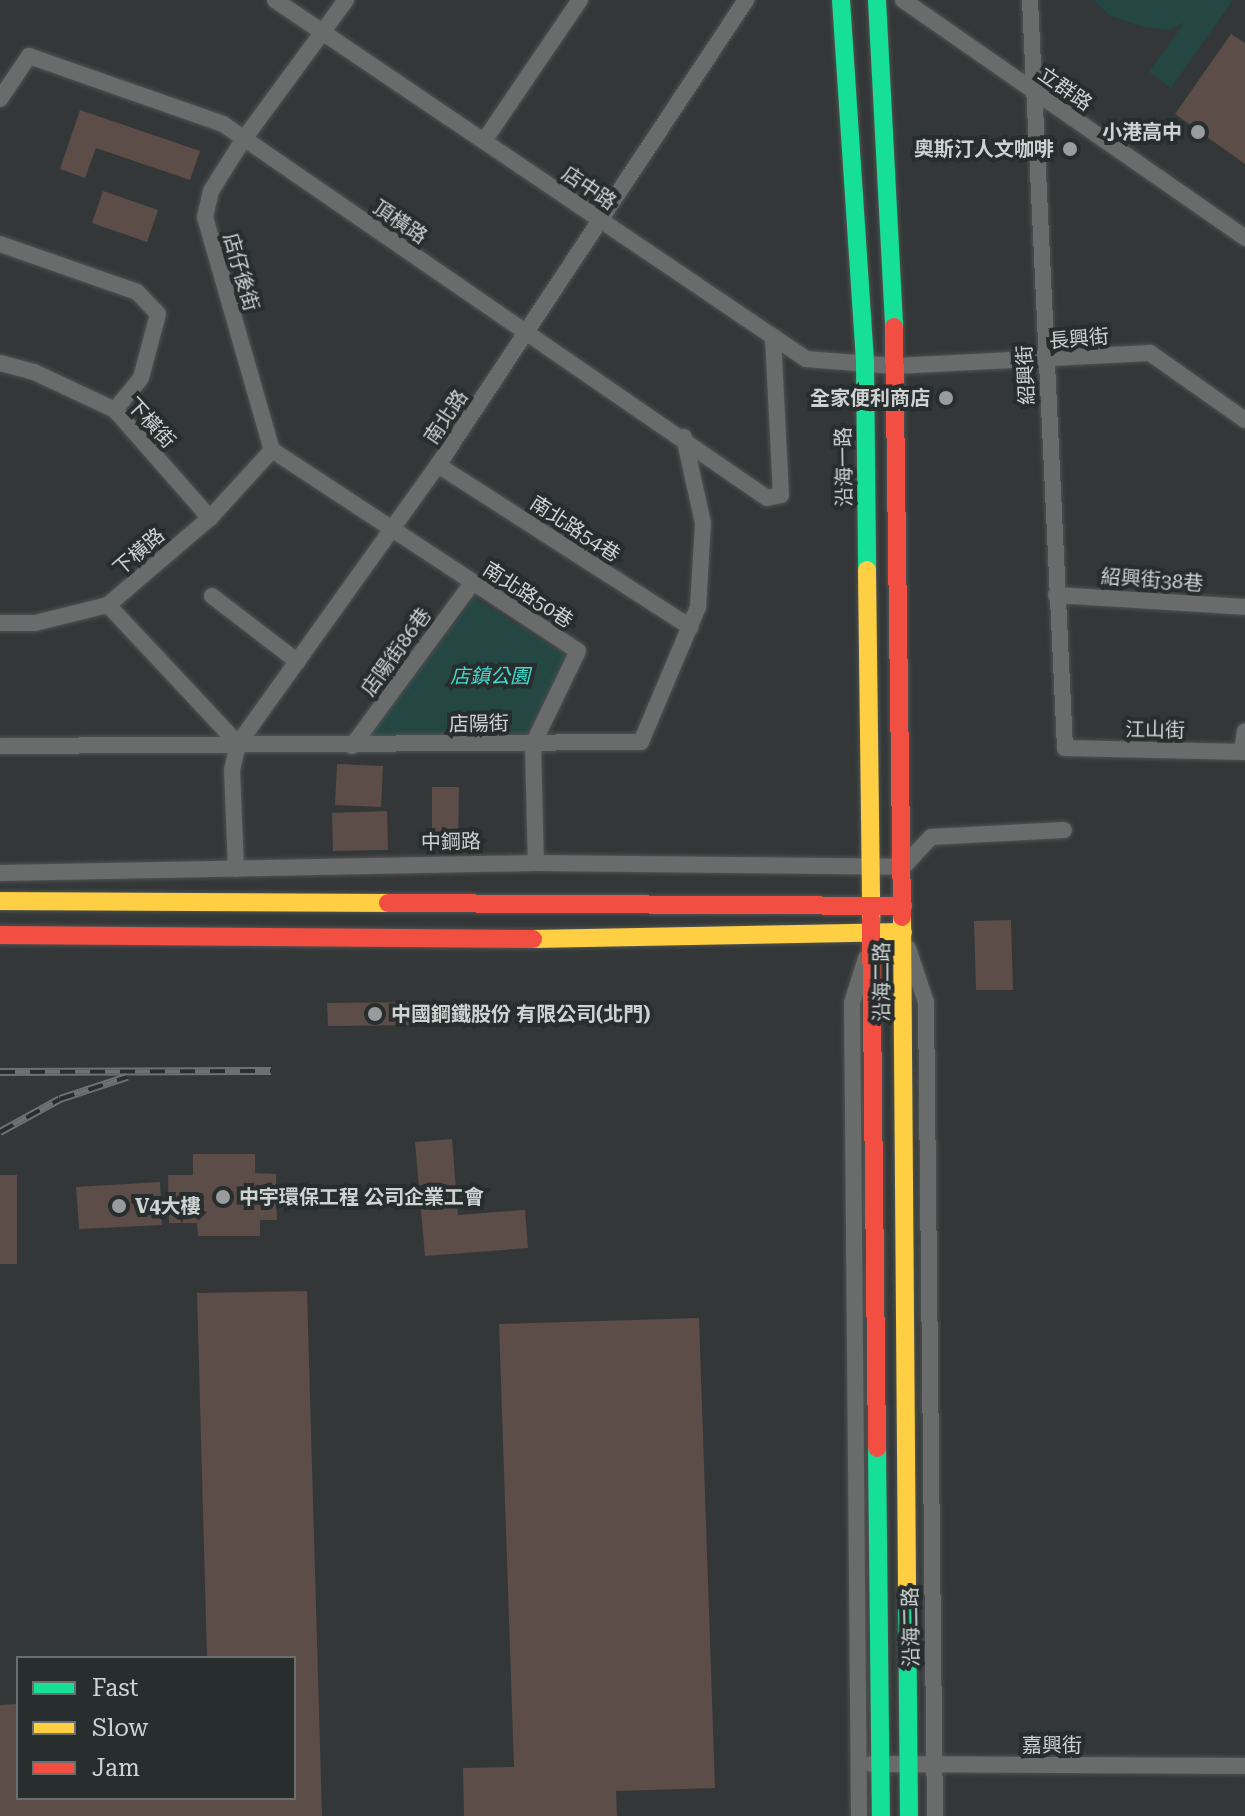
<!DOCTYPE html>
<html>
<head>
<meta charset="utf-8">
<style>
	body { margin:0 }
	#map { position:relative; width:1245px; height:1816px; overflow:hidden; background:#333737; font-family:"Roboto Serif","Noto Sans TC",serif }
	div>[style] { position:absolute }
	.green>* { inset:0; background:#244744 }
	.building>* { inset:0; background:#5c4d48 }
	.roads { filter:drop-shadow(0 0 2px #505252) drop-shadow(0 0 2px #505252) }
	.street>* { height:16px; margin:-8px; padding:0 8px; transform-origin:8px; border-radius:8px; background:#696c6b }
	.fast>* { height:18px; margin:-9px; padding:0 9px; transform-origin:9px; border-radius:9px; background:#16e098 }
	.slow>* { height:18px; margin:-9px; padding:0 9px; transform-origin:9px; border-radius:9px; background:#ffcf43 }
	.jam>* { height:18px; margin:-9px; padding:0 9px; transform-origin:9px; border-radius:9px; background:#f24e42 }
	.rail>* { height:8px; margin-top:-4px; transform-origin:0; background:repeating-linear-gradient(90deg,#272e2d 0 15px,#6f7171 0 30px); box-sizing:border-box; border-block:2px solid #6f7171 }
	.dots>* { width:22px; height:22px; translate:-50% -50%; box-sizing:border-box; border:4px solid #272e2d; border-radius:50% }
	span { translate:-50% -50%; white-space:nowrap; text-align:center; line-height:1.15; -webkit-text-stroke:8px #272e2d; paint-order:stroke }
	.street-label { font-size:20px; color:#ced3d2 }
	.poi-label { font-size:20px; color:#ced3d2; font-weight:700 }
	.right { translate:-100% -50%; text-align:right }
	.left { translate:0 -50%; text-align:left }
	.park-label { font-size:20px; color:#42dcd0; font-style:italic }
	.legend { position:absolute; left:16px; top:1656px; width:280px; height:144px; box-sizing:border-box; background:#272e2d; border:2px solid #6a706f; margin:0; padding:10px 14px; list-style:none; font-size:24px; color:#ced3d2 }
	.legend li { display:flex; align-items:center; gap:16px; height:40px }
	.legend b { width:40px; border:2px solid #6a706f }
</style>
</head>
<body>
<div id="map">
	<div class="green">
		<div style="clip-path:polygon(1094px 0,1233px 0,1171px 88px,1149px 72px,1185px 22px,1169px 30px,1143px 27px,1109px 15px)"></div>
		<div style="clip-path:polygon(474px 598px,567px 656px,526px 733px,370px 736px)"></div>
	</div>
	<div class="building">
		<div style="clip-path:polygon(1231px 34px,1245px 43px,1245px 164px,1175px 114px)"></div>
		<div style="clip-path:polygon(80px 110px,200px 151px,190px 180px,96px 148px,85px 178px,60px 169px)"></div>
		<div style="clip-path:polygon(103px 191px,158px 210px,147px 242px,92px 223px)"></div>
		<div style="clip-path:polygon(337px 764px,383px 766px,381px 807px,335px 805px)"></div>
		<div style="clip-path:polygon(432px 787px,459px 787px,458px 849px,432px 848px)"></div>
		<div style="clip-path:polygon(387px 811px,388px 850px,333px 851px,332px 813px)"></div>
		<div style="clip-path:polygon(1011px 920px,1013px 990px,976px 990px,974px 921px)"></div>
		<div style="clip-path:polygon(423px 1002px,423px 1025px,328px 1026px,327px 1003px)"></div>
		<div style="clip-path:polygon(452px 1139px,458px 1215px,525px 1210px,528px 1248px,425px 1256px,415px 1142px)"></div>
		<div style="clip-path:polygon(193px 1154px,255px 1154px,255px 1173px,276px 1174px,277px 1220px,260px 1220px,260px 1236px,198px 1236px,197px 1223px,169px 1223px,168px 1175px,193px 1175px)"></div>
		<div style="clip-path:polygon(0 1175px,17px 1175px,17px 1264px,0 1264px)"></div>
		<div style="clip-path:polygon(160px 1182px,162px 1225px,79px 1229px,76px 1187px)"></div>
		<div style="clip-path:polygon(307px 1291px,322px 1816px,0 1816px,0 1705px,18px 1704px,18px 1798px,294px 1798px,294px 1658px,207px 1658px,197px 1293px)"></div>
		<div style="clip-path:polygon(699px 1318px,715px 1788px,616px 1791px,617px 1816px,464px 1816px,463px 1768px,514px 1767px,499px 1324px)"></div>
	</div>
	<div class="roads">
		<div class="street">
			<div style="left:275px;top:0;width:641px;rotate:34.06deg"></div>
			<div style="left:806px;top:359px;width:89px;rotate:4.5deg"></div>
			<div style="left:895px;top:366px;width:255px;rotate:-2.9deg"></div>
			<div style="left:1150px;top:353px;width:116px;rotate:35.2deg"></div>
			<div style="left:346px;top:0;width:174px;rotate:126.3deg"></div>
			<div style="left:243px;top:140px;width:60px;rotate:122.1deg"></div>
			<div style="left:211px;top:191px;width:27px;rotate:103deg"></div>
			<div style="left:205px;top:217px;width:242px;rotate:74deg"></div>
			<div style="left:272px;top:450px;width:366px;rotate:33.3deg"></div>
			<div style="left:578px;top:651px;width:103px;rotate:115.8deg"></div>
			<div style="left:533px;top:744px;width:119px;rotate:88.6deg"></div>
			<div style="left:903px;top:0;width:417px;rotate:34.8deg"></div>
			<div style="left:1030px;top:0;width:749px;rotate:87.32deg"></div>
			<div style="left:1065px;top:748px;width:180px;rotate:1.3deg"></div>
			<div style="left:0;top:99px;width:52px;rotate:-56deg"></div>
			<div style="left:29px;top:56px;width:206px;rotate:19.3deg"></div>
			<div style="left:223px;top:124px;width:660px;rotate:34.51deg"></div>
			<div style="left:767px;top:498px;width:14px;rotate:-12deg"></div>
			<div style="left:781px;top:495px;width:159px;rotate:-92.9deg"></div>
			<div style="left:484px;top:141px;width:171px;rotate:-55.8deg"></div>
			<div style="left:0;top:244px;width:145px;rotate:19.3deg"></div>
			<div style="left:137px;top:292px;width:30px;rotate:46deg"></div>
			<div style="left:158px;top:314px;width:66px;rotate:104.9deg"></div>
			<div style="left:141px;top:378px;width:41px;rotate:129.1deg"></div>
			<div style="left:0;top:363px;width:35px;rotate:15deg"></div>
			<div style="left:34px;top:372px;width:89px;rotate:25.1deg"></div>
			<div style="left:115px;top:410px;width:144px;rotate:48.7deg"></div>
			<div style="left:438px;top:465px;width:300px;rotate:32.7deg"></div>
			<div style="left:1056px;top:595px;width:189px;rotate:3.6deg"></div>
			<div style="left:212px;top:596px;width:108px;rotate:37.5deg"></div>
			<div style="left:108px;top:605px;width:190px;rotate:46.9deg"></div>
			<div style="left:0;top:623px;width:35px"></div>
			<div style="left:35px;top:623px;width:75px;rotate:-13.9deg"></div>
			<div style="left:108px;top:605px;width:134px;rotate:-40.5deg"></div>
			<div style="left:210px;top:518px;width:92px;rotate:-47.6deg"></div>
			<div style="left:0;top:746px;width:641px;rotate:-0.36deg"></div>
			<div style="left:641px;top:742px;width:147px;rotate:-67.1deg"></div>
			<div style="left:698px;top:607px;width:84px;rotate:-86.6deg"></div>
			<div style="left:703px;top:523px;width:88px;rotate:-102.5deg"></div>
			<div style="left:352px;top:746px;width:202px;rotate:-53.6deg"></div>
			<div style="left:1242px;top:752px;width:21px;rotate:-82deg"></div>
			<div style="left:236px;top:869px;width:99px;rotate:-92.3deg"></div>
			<div style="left:232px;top:770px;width:27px;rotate:-77deg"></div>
			<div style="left:238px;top:744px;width:343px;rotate:-54.4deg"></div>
			<div style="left:438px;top:465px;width:558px;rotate:-56.48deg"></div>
			<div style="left:0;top:873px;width:536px;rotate:-1.07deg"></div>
			<div style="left:536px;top:863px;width:367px;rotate:0.6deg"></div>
			<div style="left:903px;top:867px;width:41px;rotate:-47deg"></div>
			<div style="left:931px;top:837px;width:133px;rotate:-3deg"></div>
			<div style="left:908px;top:948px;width:57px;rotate:71.6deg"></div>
			<div style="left:926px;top:1002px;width:814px;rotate:89.37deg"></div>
			<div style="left:871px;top:1764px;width:374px;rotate:0.3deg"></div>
			<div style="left:859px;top:1816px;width:813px;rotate:-90.49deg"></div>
			<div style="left:852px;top:1003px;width:47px;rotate:-72.7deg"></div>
		</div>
		<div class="fast">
			<div style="left:841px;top:0;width:365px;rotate:86.2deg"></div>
			<div style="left:865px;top:364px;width:206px;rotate:89.4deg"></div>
			<div style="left:877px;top:0;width:327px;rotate:87deg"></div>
			<div style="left:877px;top:1448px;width:368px;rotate:89.4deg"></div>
			<div style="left:907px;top:1588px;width:228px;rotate:89.5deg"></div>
		</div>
		<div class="slow">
			<div style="left:867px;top:570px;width:349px;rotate:89.3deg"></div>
			<div style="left:0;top:901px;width:388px;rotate:0.3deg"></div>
			<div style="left:902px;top:917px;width:671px;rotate:89.57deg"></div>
			<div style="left:533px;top:939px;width:370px;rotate:-1.1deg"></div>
		</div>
		<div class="jam">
			<div style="left:894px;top:327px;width:590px;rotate:89.22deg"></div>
			<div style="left:388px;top:903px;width:515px;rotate:0.33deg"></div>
			<div style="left:871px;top:919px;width:529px;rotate:89.35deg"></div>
			<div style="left:0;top:935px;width:533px;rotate:0.43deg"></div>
		</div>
	</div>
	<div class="rail">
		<div style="left:0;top:1072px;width:271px;rotate:-0.2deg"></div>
		<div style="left:0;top:1132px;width:68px;rotate:-28.8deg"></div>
		<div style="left:60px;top:1099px;width:71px;rotate:-18.2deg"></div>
	</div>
	<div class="dots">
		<div style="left:1198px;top:132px;background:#989c9c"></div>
		<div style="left:1070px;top:149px;background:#989c9c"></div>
		<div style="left:946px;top:398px;background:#989c9c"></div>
		<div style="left:375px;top:1014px;background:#989c9c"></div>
		<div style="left:223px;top:1197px;background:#989c9c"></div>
		<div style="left:119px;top:1206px;background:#989c9c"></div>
	</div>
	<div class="street-label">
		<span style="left:1065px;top:89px;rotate:35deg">立群路</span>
		<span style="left:589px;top:188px;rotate:34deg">店中路</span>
		<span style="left:400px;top:222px;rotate:34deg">頂橫路</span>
		<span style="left:241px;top:272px;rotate:74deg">店仔後街</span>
		<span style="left:1079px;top:339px;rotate:-5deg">長興街</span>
		<span style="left:1026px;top:375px;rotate:-93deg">紹興街</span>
		<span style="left:446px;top:417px;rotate:-56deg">南北路</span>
		<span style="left:151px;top:423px;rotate:47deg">下橫街</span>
		<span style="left:844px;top:467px;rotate:-91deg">沿海一路</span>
		<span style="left:575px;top:529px;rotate:33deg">南北路54巷</span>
		<span style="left:139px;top:552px;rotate:-41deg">下橫路</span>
		<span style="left:1152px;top:580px;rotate:4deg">紹興街38巷</span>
		<span style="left:528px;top:595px;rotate:33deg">南北路50巷</span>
		<span style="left:396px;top:652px;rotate:-54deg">店陽街86巷</span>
		<span style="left:479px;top:724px;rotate:-1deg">店陽街</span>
		<span style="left:1155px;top:730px;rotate:1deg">江山街</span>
		<span style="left:451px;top:842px;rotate:-1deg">中鋼路</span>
		<span style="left:882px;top:982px;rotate:-90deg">沿海二路</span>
		<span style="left:911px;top:1627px;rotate:-91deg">沿海二路</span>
		<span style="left:1052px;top:1745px">嘉興街</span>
	</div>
	<div class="poi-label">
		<span class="right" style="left:1182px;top:132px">小港高中</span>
		<span class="right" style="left:1054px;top:149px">奧斯汀人文咖啡</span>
		<span class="right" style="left:930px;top:398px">全家便利商店</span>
		<span class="left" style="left:391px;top:1014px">中國鋼鐵股份 有限公司(北門)</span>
		<span class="left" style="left:239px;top:1197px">中宇環保工程 公司企業工會</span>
		<span class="left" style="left:135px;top:1206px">V4大樓</span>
	</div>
	<div class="park-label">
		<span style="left:490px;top:676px">店鎮公園</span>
	</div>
	<ul class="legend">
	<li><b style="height:10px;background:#16e098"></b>Fast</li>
	<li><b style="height:10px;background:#ffcf43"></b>Slow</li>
	<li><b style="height:10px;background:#f24e42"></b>Jam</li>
	</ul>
</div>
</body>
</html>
